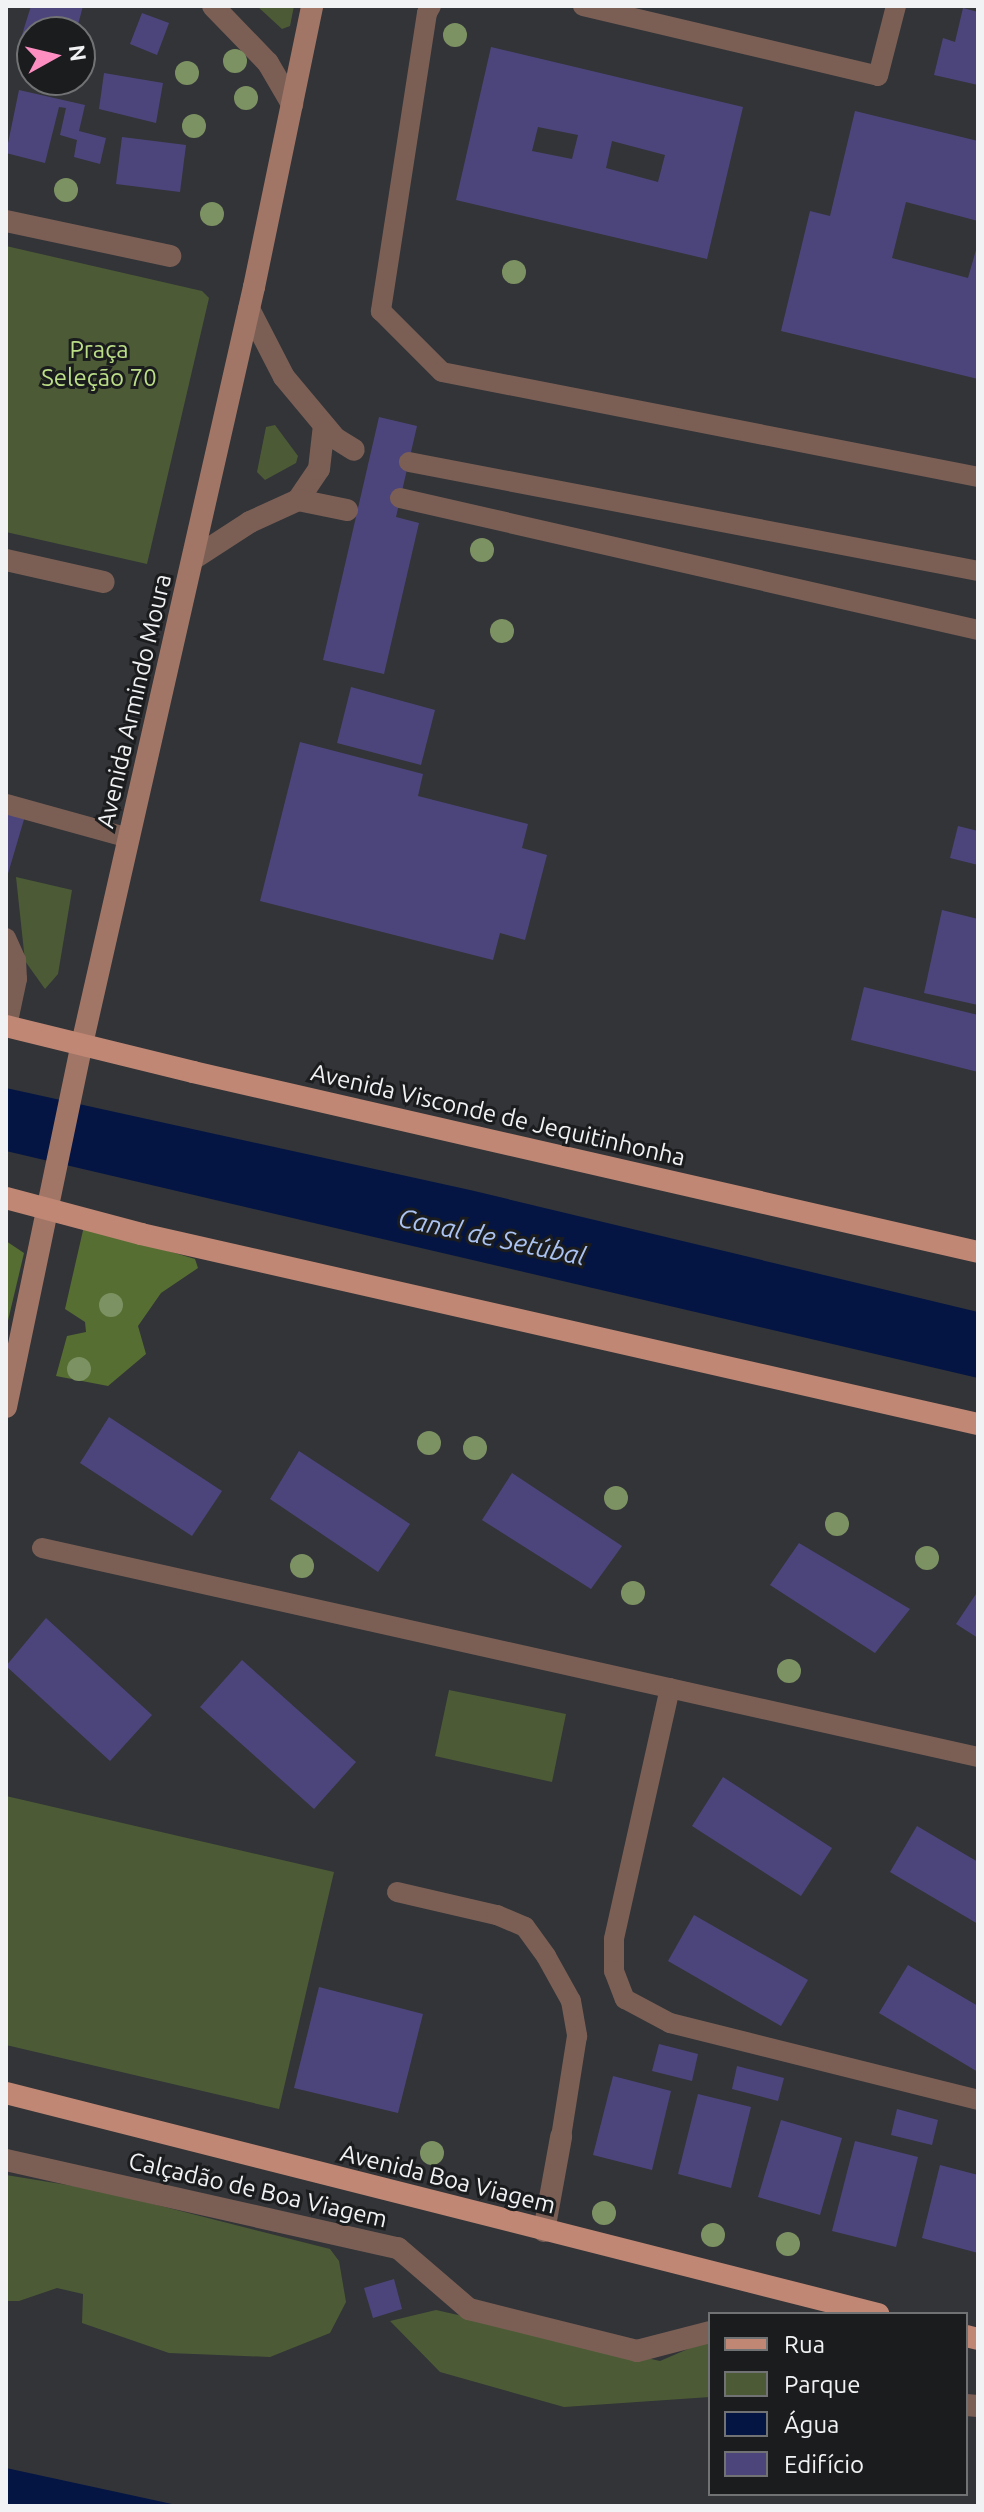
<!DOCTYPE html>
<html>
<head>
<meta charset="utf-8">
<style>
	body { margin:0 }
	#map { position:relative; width:984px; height:2512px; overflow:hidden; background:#323438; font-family:Ubuntu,sans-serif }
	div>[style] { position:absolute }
	.green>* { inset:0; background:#4c5b35 }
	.forest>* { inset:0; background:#576e32 }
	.water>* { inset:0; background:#041543 }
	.building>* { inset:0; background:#4c457c }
	.service>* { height:20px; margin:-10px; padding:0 10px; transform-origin:10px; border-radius:10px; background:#7b5f55 }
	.pedestrian>* { height:22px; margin:-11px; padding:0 11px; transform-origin:11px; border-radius:11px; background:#7b5f55 }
	.minor>* { height:22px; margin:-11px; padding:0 11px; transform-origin:11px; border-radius:11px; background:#7b5f55 }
	.secondary>* { height:22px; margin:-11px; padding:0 11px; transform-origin:11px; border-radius:11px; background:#a27667 }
	.primary>* { height:22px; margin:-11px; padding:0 11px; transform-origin:11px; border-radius:11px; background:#c08774 }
	.trees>* { width:24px; height:24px; margin:-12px; border-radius:50%; background:#7d9263 }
	span { translate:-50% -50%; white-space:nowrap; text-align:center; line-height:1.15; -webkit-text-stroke:6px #1b1c1d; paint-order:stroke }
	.park-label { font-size:24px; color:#bbde87 }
	.street-label { font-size:24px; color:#f0f2f4 }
	.water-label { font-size:26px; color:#abc3f2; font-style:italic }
	.frame { position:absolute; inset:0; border:8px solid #f0f2f4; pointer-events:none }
	.legend { position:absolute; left:708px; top:2312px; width:260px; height:184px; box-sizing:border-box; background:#1b1c1d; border:2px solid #707273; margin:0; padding:10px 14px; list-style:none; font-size:24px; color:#f0f2f4 }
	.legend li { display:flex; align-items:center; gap:16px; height:40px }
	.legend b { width:40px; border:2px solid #707273 }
	.north { position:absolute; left:16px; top:16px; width:80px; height:80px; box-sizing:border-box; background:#1b1c1d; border:2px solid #707273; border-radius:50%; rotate:82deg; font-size:22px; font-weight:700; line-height:32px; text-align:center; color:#f0f2f4 }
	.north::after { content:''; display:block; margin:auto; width:28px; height:36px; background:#fd8ec1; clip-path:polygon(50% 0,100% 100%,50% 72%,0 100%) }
</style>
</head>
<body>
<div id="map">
	<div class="green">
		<div style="clip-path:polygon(257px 6px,294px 6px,290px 26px,282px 29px)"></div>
		<div style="clip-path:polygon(6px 246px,202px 291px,209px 298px,147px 564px,6px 532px)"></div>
		<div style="clip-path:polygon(275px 425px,298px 456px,296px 463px,265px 480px,257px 472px,266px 427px)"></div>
		<div style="clip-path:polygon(16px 877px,72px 890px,58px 974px,45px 989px,25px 961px)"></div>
		<div style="clip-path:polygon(449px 1690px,566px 1714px,552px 1782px,435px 1756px)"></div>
		<div style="clip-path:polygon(6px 1796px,334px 1872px,279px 2109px,6px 2045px)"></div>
		<div style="clip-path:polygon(6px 2175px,98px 2190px,330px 2249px,339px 2261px,346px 2302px,330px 2333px,270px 2357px,169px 2353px,82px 2323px,83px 2294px,57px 2288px,19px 2301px,6px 2301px)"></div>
		<div style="clip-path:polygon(436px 2310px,660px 2361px,702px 2343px,710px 2343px,710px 2397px,564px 2407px,440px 2372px,390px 2321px)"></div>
	</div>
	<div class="forest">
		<div style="clip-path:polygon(84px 1226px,195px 1259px,198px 1268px,161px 1293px,138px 1326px,146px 1354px,108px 1386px,56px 1376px,67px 1336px,86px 1332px,85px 1322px,65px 1309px)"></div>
		<div style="clip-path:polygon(6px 1241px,24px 1253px,6px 1329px)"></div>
	</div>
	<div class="water">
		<div style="clip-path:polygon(6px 1088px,470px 1190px,978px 1312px,978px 1378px,6px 1151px)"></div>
		<div style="clip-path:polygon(6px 2468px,172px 2504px,180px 2506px,6px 2506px)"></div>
	</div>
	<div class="building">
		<div style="clip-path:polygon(31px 6px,83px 6px,76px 32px,32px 32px,32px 41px,21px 38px)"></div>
		<div style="clip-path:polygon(963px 8px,978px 12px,978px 85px,934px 75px,943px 38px,955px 42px)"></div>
		<div style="clip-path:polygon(142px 13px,169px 23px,157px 55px,130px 44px)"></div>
		<div style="clip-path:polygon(evenodd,491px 47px,743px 107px,707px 259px,456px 200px,491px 47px,538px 127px,578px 135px,572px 159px,532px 151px,538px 127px,491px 47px,612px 141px,665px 155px,658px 182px,606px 168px,612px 141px)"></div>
		<div style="clip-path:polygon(104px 73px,163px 83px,156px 123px,99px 109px)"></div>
		<div style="clip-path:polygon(19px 90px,85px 105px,79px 131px,106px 138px,100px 164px,74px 157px,77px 140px,60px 135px,66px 108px,59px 107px,45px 163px,6px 153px)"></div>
		<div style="clip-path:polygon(855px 111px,978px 141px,978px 221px,906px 202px,892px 258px,968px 278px,978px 243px,978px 379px,781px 331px,810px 211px,830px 216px)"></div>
		<div style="clip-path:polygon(122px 137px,186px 145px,180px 192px,116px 184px)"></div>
		<div style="clip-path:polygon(379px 417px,417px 426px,396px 517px,419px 523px,384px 674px,323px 660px)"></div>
		<div style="clip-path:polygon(351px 687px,435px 710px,421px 765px,337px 743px)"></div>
		<div style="clip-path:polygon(300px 742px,423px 774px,418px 796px,528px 824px,522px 848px,547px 855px,525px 940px,500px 933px,493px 960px,260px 901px)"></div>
		<div style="clip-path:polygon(6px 810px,25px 816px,7px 877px,6px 877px)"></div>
		<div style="clip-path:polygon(958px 826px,978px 831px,978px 865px,950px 858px)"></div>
		<div style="clip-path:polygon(942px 910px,978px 919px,978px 1005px,924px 993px)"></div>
		<div style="clip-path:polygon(864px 987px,978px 1015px,978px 1072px,851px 1040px)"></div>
		<div style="clip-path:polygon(109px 1417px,222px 1491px,192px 1536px,80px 1463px)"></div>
		<div style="clip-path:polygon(299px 1451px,410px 1524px,378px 1572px,270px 1499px)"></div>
		<div style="clip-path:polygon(512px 1473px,622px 1546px,591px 1589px,482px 1520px)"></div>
		<div style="clip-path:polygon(799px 1543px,910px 1609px,875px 1653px,770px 1585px)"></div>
		<div style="clip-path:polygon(978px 1591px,978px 1638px,956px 1624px)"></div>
		<div style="clip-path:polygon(46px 1618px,152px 1715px,110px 1761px,6px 1666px)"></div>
		<div style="clip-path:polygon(242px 1660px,356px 1762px,314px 1809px,200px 1707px)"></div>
		<div style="clip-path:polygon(723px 1777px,832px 1848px,801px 1896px,692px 1826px)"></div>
		<div style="clip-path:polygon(917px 1826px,978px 1862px,978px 1924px,890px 1872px)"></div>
		<div style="clip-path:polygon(694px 1915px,808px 1980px,781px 2026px,668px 1961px)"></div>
		<div style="clip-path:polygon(908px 1965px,978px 2006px,978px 2072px,879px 2013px)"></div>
		<div style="clip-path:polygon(319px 1987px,423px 2014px,398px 2113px,294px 2088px)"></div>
		<div style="clip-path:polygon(659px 2044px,698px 2054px,692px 2081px,652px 2071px)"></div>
		<div style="clip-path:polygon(737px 2066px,784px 2078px,778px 2101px,732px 2089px)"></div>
		<div style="clip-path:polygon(613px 2076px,671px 2091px,652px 2170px,593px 2155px)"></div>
		<div style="clip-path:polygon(698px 2094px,751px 2107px,731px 2188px,678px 2174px)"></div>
		<div style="clip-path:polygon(897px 2109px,938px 2120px,932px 2145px,891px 2135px)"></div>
		<div style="clip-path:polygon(781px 2120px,842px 2138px,820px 2215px,758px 2197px)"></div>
		<div style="clip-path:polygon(855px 2141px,918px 2157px,896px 2247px,832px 2231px)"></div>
		<div style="clip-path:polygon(940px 2165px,978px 2175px,978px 2253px,922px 2238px)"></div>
		<div style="clip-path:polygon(394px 2279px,402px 2309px,373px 2318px,364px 2288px)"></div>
	</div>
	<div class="service">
		<div style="left:431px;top:6px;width:8px;rotate:120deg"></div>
		<div style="left:427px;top:13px;width:302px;rotate:98.8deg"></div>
		<div style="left:381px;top:311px;width:86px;rotate:45deg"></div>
		<div style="left:442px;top:372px;width:546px;rotate:11.08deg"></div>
		<div style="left:583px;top:6px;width:303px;rotate:13.3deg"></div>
		<div style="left:878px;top:76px;width:72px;rotate:-75.6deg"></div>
		<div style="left:409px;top:462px;width:579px;rotate:10.84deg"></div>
		<div style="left:400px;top:498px;width:593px;rotate:12.86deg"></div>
		<div style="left:6px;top:804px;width:128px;rotate:15.5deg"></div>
		<div style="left:6px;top:938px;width:24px;rotate:66deg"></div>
		<div style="left:16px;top:960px;width:19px;rotate:87deg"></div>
		<div style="left:17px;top:979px;width:48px;rotate:102deg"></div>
		<div style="left:42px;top:1548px;width:959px;rotate:12.59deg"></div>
		<div style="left:670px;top:1688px;width:257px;rotate:102.6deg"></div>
		<div style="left:614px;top:1939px;width:32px;rotate:90deg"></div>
		<div style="left:614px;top:1971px;width:30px;rotate:69deg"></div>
		<div style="left:625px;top:1999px;width:51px;rotate:28.1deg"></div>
		<div style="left:670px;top:2023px;width:317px;rotate:14deg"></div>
		<div style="left:397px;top:1892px;width:103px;rotate:13deg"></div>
		<div style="left:497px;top:1915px;width:30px;rotate:23deg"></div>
		<div style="left:525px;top:1927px;width:36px;rotate:54deg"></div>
		<div style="left:546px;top:1956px;width:51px;rotate:60.9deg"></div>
		<div style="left:571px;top:2001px;width:36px;rotate:80deg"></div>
		<div style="left:577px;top:2036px;width:102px;rotate:99deg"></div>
	</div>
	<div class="pedestrian">
		<div style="left:6px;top:2160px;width:402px;rotate:12.7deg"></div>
		<div style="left:398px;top:2248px;width:94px;rotate:40.7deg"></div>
		<div style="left:469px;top:2309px;width:173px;rotate:14deg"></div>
		<div style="left:637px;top:2351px;width:75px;rotate:-14.6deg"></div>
		<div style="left:966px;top:2405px;width:12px;rotate:5deg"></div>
	</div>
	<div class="minor">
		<div style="left:213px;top:6px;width:79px;rotate:46deg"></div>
		<div style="left:268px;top:63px;width:48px;rotate:59.7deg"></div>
		<div style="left:6px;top:221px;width:168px;rotate:12deg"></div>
		<div style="left:249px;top:309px;width:76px;rotate:62.8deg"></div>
		<div style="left:284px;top:377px;width:80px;rotate:50.1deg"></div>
		<div style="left:335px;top:438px;width:22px;rotate:32deg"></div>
		<div style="left:298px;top:500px;width:37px;rotate:-56deg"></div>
		<div style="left:319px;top:469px;width:44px;rotate:-83.5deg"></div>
		<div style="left:193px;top:559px;width:68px;rotate:-33deg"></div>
		<div style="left:250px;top:522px;width:53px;rotate:-24.6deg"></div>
		<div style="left:298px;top:500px;width:50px;rotate:11.5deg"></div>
		<div style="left:6px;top:560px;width:100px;rotate:12.7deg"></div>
		<div style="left:544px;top:2231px;width:96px;rotate:-79.7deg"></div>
	</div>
	<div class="secondary">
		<div style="left:6px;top:1407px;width:371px;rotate:-78.2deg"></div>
		<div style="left:82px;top:1044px;width:776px;rotate:-77.2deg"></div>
		<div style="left:254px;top:287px;width:287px;rotate:-78.3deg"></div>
	</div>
	<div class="primary">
		<div style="left:6px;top:1026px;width:193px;rotate:13.8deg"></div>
		<div style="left:193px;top:1072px;width:805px;rotate:12.91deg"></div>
		<div style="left:6px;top:1198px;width:140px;rotate:14.9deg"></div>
		<div style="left:141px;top:1234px;width:858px;rotate:12.79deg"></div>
		<div style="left:6px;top:2093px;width:900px;rotate:14.22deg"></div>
		<div style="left:966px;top:2336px;width:12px;rotate:14deg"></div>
	</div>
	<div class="trees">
		<div style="left:455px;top:35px"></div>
		<div style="left:235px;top:61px"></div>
		<div style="left:187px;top:73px"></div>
		<div style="left:246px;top:98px"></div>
		<div style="left:194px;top:126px"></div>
		<div style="left:66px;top:190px"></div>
		<div style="left:212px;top:214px"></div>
		<div style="left:514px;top:272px"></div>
		<div style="left:482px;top:550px"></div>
		<div style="left:502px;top:631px"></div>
		<div style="left:111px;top:1305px"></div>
		<div style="left:79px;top:1369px"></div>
		<div style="left:429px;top:1443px"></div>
		<div style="left:475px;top:1448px"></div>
		<div style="left:616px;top:1498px"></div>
		<div style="left:837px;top:1524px"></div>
		<div style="left:927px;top:1558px"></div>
		<div style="left:302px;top:1566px"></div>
		<div style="left:633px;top:1593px"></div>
		<div style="left:789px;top:1671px"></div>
		<div style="left:432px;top:2153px"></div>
		<div style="left:604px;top:2213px"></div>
		<div style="left:713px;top:2235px"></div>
		<div style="left:788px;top:2244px"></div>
	</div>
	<div class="park-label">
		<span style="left:99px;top:364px">Praça<br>Seleção 70</span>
	</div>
	<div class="street-label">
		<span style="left:134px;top:701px;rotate:-77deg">Avenida Armindo Moura</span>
		<span style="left:498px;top:1115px;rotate:13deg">Avenida Visconde de Jequitinhonha</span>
		<span style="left:448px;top:2179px;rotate:14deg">Avenida Boa Viagem</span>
		<span style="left:258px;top:2190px;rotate:13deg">Calçadão de Boa Viagem</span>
	</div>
	<div class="water-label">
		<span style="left:492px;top:1237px;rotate:12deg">Canal de Setúbal</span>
	</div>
	<div class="frame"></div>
	<ul class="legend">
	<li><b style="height:10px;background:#c08774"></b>Rua</li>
	<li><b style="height:22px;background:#4c5b35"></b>Parque</li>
	<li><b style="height:22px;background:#041543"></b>Água</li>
	<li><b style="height:22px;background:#4c457c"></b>Edifício</li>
	</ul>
	<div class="north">N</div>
</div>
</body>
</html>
